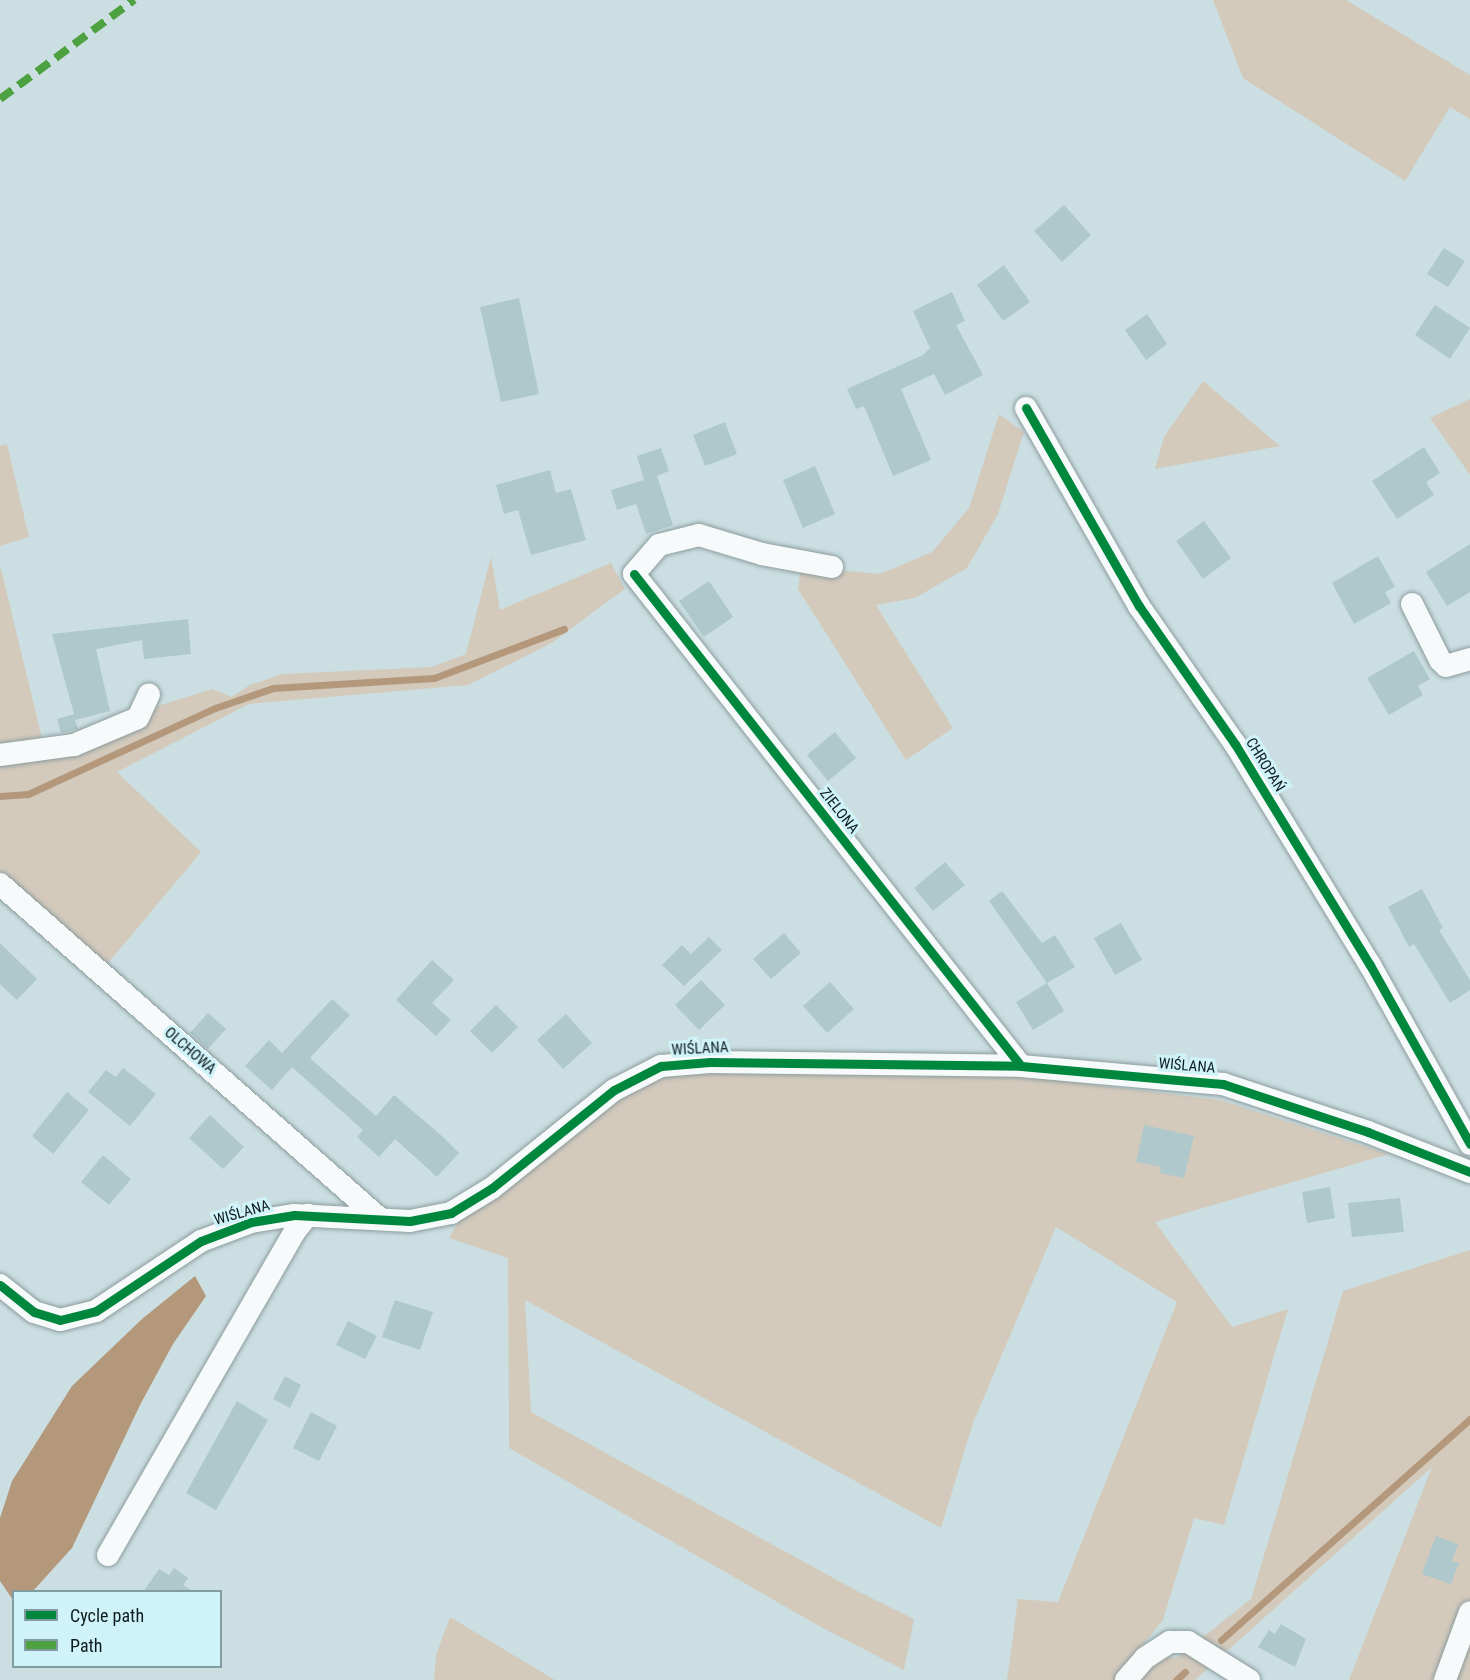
<!DOCTYPE html>
<html>
<head>
<meta charset="utf-8">
<style>
	body { margin:0 }
	#map { position:relative; width:1470px; height:1680px; overflow:hidden; background:#cbdfe2; font-family:"Roboto Condensed",sans-serif }
	div>[style] { position:absolute }
	.green>* { inset:0; background:#d3cabc }
	.water>* { inset:0; background:#b4987b }
	.stream>* { height:7px; margin:-3.5px; padding:0 3.5px; transform-origin:3.5px; border-radius:3.5px; background:#b4987b }
	.building>* { inset:0; background:#aec8cb }
	.roads { filter:drop-shadow(0 0 2px #8d9c9e) drop-shadow(0 0 2px #8d9c9e) }
	.minor>* { height:22px; margin:-11px; padding:0 11px; transform-origin:11px; border-radius:11px; background:#f7fafb }
	.quiet>* { height:8px; margin-top:-4px; transform-origin:0; background:repeating-linear-gradient(90deg,#4da141 0 15px,transparent 0 23px) }
	.cycleway>* { height:9px; margin:-4.5px; padding:0 4.5px; transform-origin:4.5px; border-radius:4.5px; background:#00873e }
	span { translate:-50% -50%; white-space:nowrap; text-align:center; line-height:1.15; -webkit-text-stroke:6px #cff3f8; paint-order:stroke }
	.street-label { font-size:15px; color:#0f1c1e }
	.legend { position:absolute; left:12px; top:1590px; width:210px; height:78px; box-sizing:border-box; background:#cff3f8; border:2px solid #829da1; margin:0; padding:8px 10px; list-style:none; font-size:18px; color:#0f1c1e }
	.legend li { display:flex; align-items:center; gap:12px; height:30px }
	.legend b { width:30px; border:2px solid #829da1 }
</style>
</head>
<body>
<div id="map">
	<div class="green">
		<div style="clip-path:polygon(1213px 0,1346px 0,1470px 75px,1470px 119px,1450px 107px,1405px 181px,1243px 78px)"></div>
		<div style="clip-path:polygon(1203px 381px,1280px 446px,1155px 469px,1164px 437px)"></div>
		<div style="clip-path:polygon(1470px 399px,1470px 475px,1430px 418px)"></div>
		<div style="clip-path:polygon(999px 414px,1024px 432px,998px 514px,967px 568px,915px 598px,876px 605px,953px 728px,906px 760px,798px 589px,801px 567px,880px 574px,932px 552px,969px 508px)"></div>
		<div style="clip-path:polygon(7px 444px,29px 537px,0 546px,0 446px)"></div>
		<div style="clip-path:polygon(491px 556px,500px 610px,611px 563px,625px 589px,550px 644px,468px 685px,249px 704px,117px 772px,201px 852px,104px 968px,12px 888px,0 902px,0 565px,43px 742px,212px 689px,231px 697px,250px 685px,282px 674px,432px 667px,466px 654px)"></div>
		<div style="clip-path:polygon(723px 1070px,1029px 1077px,1220px 1100px,1389px 1154px,1155px 1222px,1232px 1327px,1288px 1309px,1224px 1525px,1194px 1518px,1163px 1620px,1142px 1646px,1175px 1659px,1251px 1599px,1343px 1291px,1470px 1250px,1470px 1680px,1349px 1680px,1432px 1467px,1195px 1680px,1007px 1680px,1018px 1599px,1058px 1602px,1177px 1302px,1056px 1227px,973px 1423px,941px 1528px,525px 1300px,531px 1412px,857px 1591px,914px 1619px,904px 1670px,821px 1627px,509px 1448px,508px 1258px,449px 1238px,459px 1221px,618px 1101px,665px 1074px)"></div>
		<div style="clip-path:polygon(450px 1617px,555px 1680px,434px 1680px,436px 1655px)"></div>
	</div>
	<div class="water">
		<div style="clip-path:polygon(195px 1276px,206px 1296px,173px 1344px,140px 1405px,72px 1548px,33px 1591px,14px 1592px,13px 1600px,0 1581px,0 1518px,12px 1481px,72px 1386px,142px 1319px)"></div>
	</div>
	<div class="stream">
		<div style="left:0;top:796px;width:28px;rotate:-4deg"></div>
		<div style="left:28px;top:794px;width:206px;rotate:-24.7deg"></div>
		<div style="left:215px;top:708px;width:61px;rotate:-19deg"></div>
		<div style="left:273px;top:688px;width:161px;rotate:-3.6deg"></div>
		<div style="left:434px;top:678px;width:139px;rotate:-20.7deg"></div>
		<div style="left:1221px;top:1640px;width:333px;rotate:-41.6deg"></div>
		<div style="left:1176px;top:1680px;width:12px;rotate:-42deg"></div>
	</div>
	<div class="building">
		<div style="clip-path:polygon(1064px 205px,1091px 235px,1062px 262px,1034px 231px)"></div>
		<div style="clip-path:polygon(1444px 248px,1465px 261px,1448px 287px,1427px 274px)"></div>
		<div style="clip-path:polygon(1004px 265px,1030px 302px,1003px 321px,977px 285px)"></div>
		<div style="clip-path:polygon(952px 292px,965px 321px,956px 325px,983px 375px,945px 395px,934px 374px,901px 389px,931px 460px,893px 476px,864px 406px,856px 409px,847px 389px,923px 355px,930px 348px,913px 311px)"></div>
		<div style="clip-path:polygon(519px 298px,539px 394px,501px 402px,480px 307px)"></div>
		<div style="clip-path:polygon(1435px 305px,1470px 328px,1450px 359px,1415px 335px)"></div>
		<div style="clip-path:polygon(1147px 314px,1167px 344px,1146px 360px,1125px 330px)"></div>
		<div style="clip-path:polygon(725px 422px,737px 454px,705px 466px,693px 435px)"></div>
		<div style="clip-path:polygon(1424px 447px,1440px 473px,1426px 482px,1434px 495px,1397px 519px,1372px 481px)"></div>
		<div style="clip-path:polygon(661px 448px,669px 471px,657px 476px,673px 525px,646px 534px,636px 504px,617px 510px,611px 490px,644px 480px,637px 456px)"></div>
		<div style="clip-path:polygon(815px 466px,835px 514px,803px 528px,783px 480px)"></div>
		<div style="clip-path:polygon(550px 470px,556px 493px,571px 489px,586px 540px,531px 555px,518px 510px,504px 514px,496px 485px)"></div>
		<div style="clip-path:polygon(1204px 521px,1231px 558px,1203px 579px,1176px 541px)"></div>
		<div style="clip-path:polygon(1470px 544px,1470px 592px,1447px 606px,1426px 572px)"></div>
		<div style="clip-path:polygon(1378px 556px,1395px 587px,1385px 592px,1391px 603px,1354px 624px,1332px 583px)"></div>
		<div style="clip-path:polygon(709px 581px,733px 617px,704px 637px,679px 601px)"></div>
		<div style="clip-path:polygon(188px 619px,191px 654px,144px 659px,142px 640px,96px 649px,110px 711px,75px 720px,78px 729px,61px 733px,57px 719px,74px 714px,52px 634px)"></div>
		<div style="clip-path:polygon(1414px 651px,1430px 679px,1418px 686px,1423px 695px,1389px 715px,1367px 678px)"></div>
		<div style="clip-path:polygon(835px 732px,856px 758px,828px 781px,807px 755px)"></div>
		<div style="clip-path:polygon(945px 862px,965px 885px,933px 911px,914px 888px)"></div>
		<div style="clip-path:polygon(1422px 889px,1443px 928px,1439px 930px,1470px 980px,1470px 990px,1450px 1003px,1414px 944px,1409px 947px,1388px 907px)"></div>
		<div style="clip-path:polygon(1002px 891px,1042px 943px,1055px 935px,1075px 967px,1047px 983px,989px 901px)"></div>
		<div style="clip-path:polygon(1121px 923px,1142px 960px,1115px 975px,1094px 938px)"></div>
		<div style="clip-path:polygon(784px 933px,801px 953px,771px 979px,753px 959px)"></div>
		<div style="clip-path:polygon(709px 937px,722px 950px,684px 986px,662px 965px,682px 945px,691px 954px)"></div>
		<div style="clip-path:polygon(0 943px,37px 979px,17px 1000px,0 984px)"></div>
		<div style="clip-path:polygon(432px 960px,454px 980px,432px 1003px,451px 1020px,436px 1036px,396px 1000px)"></div>
		<div style="clip-path:polygon(701px 980px,725px 1005px,699px 1030px,675px 1005px)"></div>
		<div style="clip-path:polygon(830px 982px,854px 1009px,827px 1033px,803px 1006px)"></div>
		<div style="clip-path:polygon(1047px 983px,1064px 1011px,1033px 1030px,1016px 1002px)"></div>
		<div style="clip-path:polygon(332px 999px,350px 1015px,310px 1058px,376px 1116px,394px 1095px,443px 1137px,459px 1153px,437px 1177px,395px 1139px,379px 1157px,357px 1137px,363px 1130px,292px 1067px,272px 1090px,245px 1066px,269px 1040px,282px 1053px)"></div>
		<div style="clip-path:polygon(496px 1005px,518px 1027px,492px 1053px,470px 1031px)"></div>
		<div style="clip-path:polygon(208px 1013px,226px 1029px,208px 1049px,190px 1033px)"></div>
		<div style="clip-path:polygon(566px 1014px,592px 1043px,563px 1069px,537px 1040px)"></div>
		<div style="clip-path:polygon(123px 1068px,156px 1094px,130px 1126px,88px 1092px,106px 1070px,116px 1077px)"></div>
		<div style="clip-path:polygon(67px 1092px,89px 1110px,53px 1154px,32px 1136px)"></div>
		<div style="clip-path:polygon(210px 1115px,244px 1147px,223px 1169px,189px 1138px)"></div>
		<div style="clip-path:polygon(1144px 1125px,1194px 1136px,1184px 1178px,1159px 1173px,1161px 1167px,1136px 1162px)"></div>
		<div style="clip-path:polygon(103px 1155px,131px 1179px,109px 1205px,81px 1182px)"></div>
		<div style="clip-path:polygon(1330px 1187px,1335px 1218px,1307px 1223px,1302px 1192px)"></div>
		<div style="clip-path:polygon(1400px 1198px,1404px 1232px,1352px 1237px,1348px 1203px)"></div>
		<div style="clip-path:polygon(395px 1300px,433px 1312px,420px 1350px,382px 1337px)"></div>
		<div style="clip-path:polygon(348px 1321px,377px 1336px,365px 1359px,336px 1345px)"></div>
		<div style="clip-path:polygon(285px 1376px,301px 1385px,290px 1408px,273px 1399px)"></div>
		<div style="clip-path:polygon(237px 1401px,268px 1420px,216px 1510px,186px 1493px)"></div>
		<div style="clip-path:polygon(311px 1412px,337px 1426px,319px 1461px,293px 1448px)"></div>
		<div style="clip-path:polygon(1436px 1536px,1458px 1544px,1452px 1561px,1459px 1563px,1451px 1584px,1422px 1574px)"></div>
		<div style="clip-path:polygon(174px 1568px,188px 1578px,183px 1585px,193px 1592px,143px 1592px,159px 1569px,169px 1575px)"></div>
		<div style="clip-path:polygon(1281px 1624px,1306px 1639px,1295px 1667px,1258px 1647px,1269px 1630px,1275px 1634px)"></div>
	</div>
	<div class="roads">
		<div class="minor">
			<div style="left:1026px;top:408px;width:228px;rotate:60.3deg"></div>
			<div style="left:1139px;top:606px;width:168px;rotate:55.2deg"></div>
			<div style="left:1235px;top:744px;width:259px;rotate:58.6deg"></div>
			<div style="left:1370px;top:965px;width:205px;rotate:60.8deg"></div>
			<div style="left:832px;top:567px;width:71px;rotate:-169.5deg"></div>
			<div style="left:762px;top:554px;width:66px;rotate:-163.2deg"></div>
			<div style="left:699px;top:535px;width:41px;rotate:166deg"></div>
			<div style="left:659px;top:545px;width:38px;rotate:131deg"></div>
			<div style="left:634px;top:574px;width:626px;rotate:51.81deg"></div>
			<div style="left:1412px;top:604px;width:63px;rotate:63.4deg"></div>
			<div style="left:1440px;top:660px;width:8px;rotate:45deg"></div>
			<div style="left:1446px;top:666px;width:25px;rotate:-16deg"></div>
			<div style="left:0;top:755px;width:75px;rotate:-7.7deg"></div>
			<div style="left:74px;top:745px;width:69px;rotate:-22.9deg"></div>
			<div style="left:138px;top:718px;width:26px;rotate:-65deg"></div>
			<div style="left:0;top:884px;width:505px;rotate:41.39deg"></div>
			<div style="left:0;top:1285px;width:43px;rotate:38.5deg"></div>
			<div style="left:34px;top:1312px;width:27px;rotate:17deg"></div>
			<div style="left:60px;top:1320px;width:37px;rotate:-14deg"></div>
			<div style="left:96px;top:1311px;width:126px;rotate:-33.7deg"></div>
			<div style="left:201px;top:1241px;width:53px;rotate:-20.8deg"></div>
			<div style="left:251px;top:1222px;width:44px;rotate:-9.2deg"></div>
			<div style="left:294px;top:1215px;width:116px;rotate:3deg"></div>
			<div style="left:410px;top:1221px;width:42px;rotate:-11deg"></div>
			<div style="left:451px;top:1213px;width:48px;rotate:-31.4deg"></div>
			<div style="left:492px;top:1188px;width:156px;rotate:-38.8deg"></div>
			<div style="left:614px;top:1090px;width:53px;rotate:-27.1deg"></div>
			<div style="left:661px;top:1066px;width:49px;rotate:-4.7deg"></div>
			<div style="left:710px;top:1062px;width:311px;rotate:0.7deg"></div>
			<div style="left:1021px;top:1066px;width:203px;rotate:5.1deg"></div>
			<div style="left:1223px;top:1084px;width:153px;rotate:18.3deg"></div>
			<div style="left:1368px;top:1132px;width:110px;rotate:21.4deg"></div>
			<div style="left:108px;top:1555px;width:374px;rotate:-60deg"></div>
			<div style="left:295px;top:1231px;width:21px;rotate:-51deg"></div>
			<div style="left:1126px;top:1680px;width:29px;rotate:-49deg"></div>
			<div style="left:1145px;top:1658px;width:30px;rotate:-33deg"></div>
			<div style="left:1170px;top:1642px;width:18px"></div>
			<div style="left:1188px;top:1642px;width:72px;rotate:31.9deg"></div>
			<div style="left:1445px;top:1680px;width:72px;rotate:-69.8deg"></div>
		</div>
	</div>
	<div class="quiet">
		<div style="left:0;top:99px;width:167px;rotate:-36.5deg"></div>
	</div>
	<div class="cycleway">
		<div style="left:1026px;top:408px;width:228px;rotate:60.3deg"></div>
		<div style="left:1139px;top:606px;width:168px;rotate:55.2deg"></div>
		<div style="left:1235px;top:744px;width:259px;rotate:58.6deg"></div>
		<div style="left:1370px;top:965px;width:205px;rotate:60.8deg"></div>
		<div style="left:634px;top:574px;width:626px;rotate:51.81deg"></div>
		<div style="left:0;top:1285px;width:43px;rotate:38.5deg"></div>
		<div style="left:34px;top:1312px;width:27px;rotate:17deg"></div>
		<div style="left:60px;top:1320px;width:37px;rotate:-14deg"></div>
		<div style="left:96px;top:1311px;width:126px;rotate:-33.7deg"></div>
		<div style="left:201px;top:1241px;width:53px;rotate:-20.8deg"></div>
		<div style="left:251px;top:1222px;width:44px;rotate:-9.2deg"></div>
		<div style="left:294px;top:1215px;width:116px;rotate:3deg"></div>
		<div style="left:410px;top:1221px;width:42px;rotate:-11deg"></div>
		<div style="left:451px;top:1213px;width:48px;rotate:-31.4deg"></div>
		<div style="left:492px;top:1188px;width:156px;rotate:-38.8deg"></div>
		<div style="left:614px;top:1090px;width:53px;rotate:-27.1deg"></div>
		<div style="left:661px;top:1066px;width:49px;rotate:-4.7deg"></div>
		<div style="left:710px;top:1062px;width:311px;rotate:0.7deg"></div>
		<div style="left:1021px;top:1066px;width:203px;rotate:5.1deg"></div>
		<div style="left:1223px;top:1084px;width:153px;rotate:18.3deg"></div>
		<div style="left:1368px;top:1132px;width:110px;rotate:21.4deg"></div>
	</div>
	<div class="street-label">
		<span style="left:1265px;top:765px;rotate:58deg">CHROPAŃ</span>
		<span style="left:839px;top:811px;rotate:52deg">ZIELONA</span>
		<span style="left:700px;top:1049px;rotate:-3deg">WIŚLANA</span>
		<span style="left:190px;top:1051px;rotate:41deg">OLCHOWA</span>
		<span style="left:1187px;top:1066px;rotate:5deg">WIŚLANA</span>
		<span style="left:242px;top:1213px;rotate:-16deg">WIŚLANA</span>
	</div>
	<ul class="legend">
	<li><b style="height:8px;background:#00873e"></b>Cycle path</li>
	<li><b style="height:8px;background:#4da141"></b>Path</li>
	</ul>
</div>
</body>
</html>
